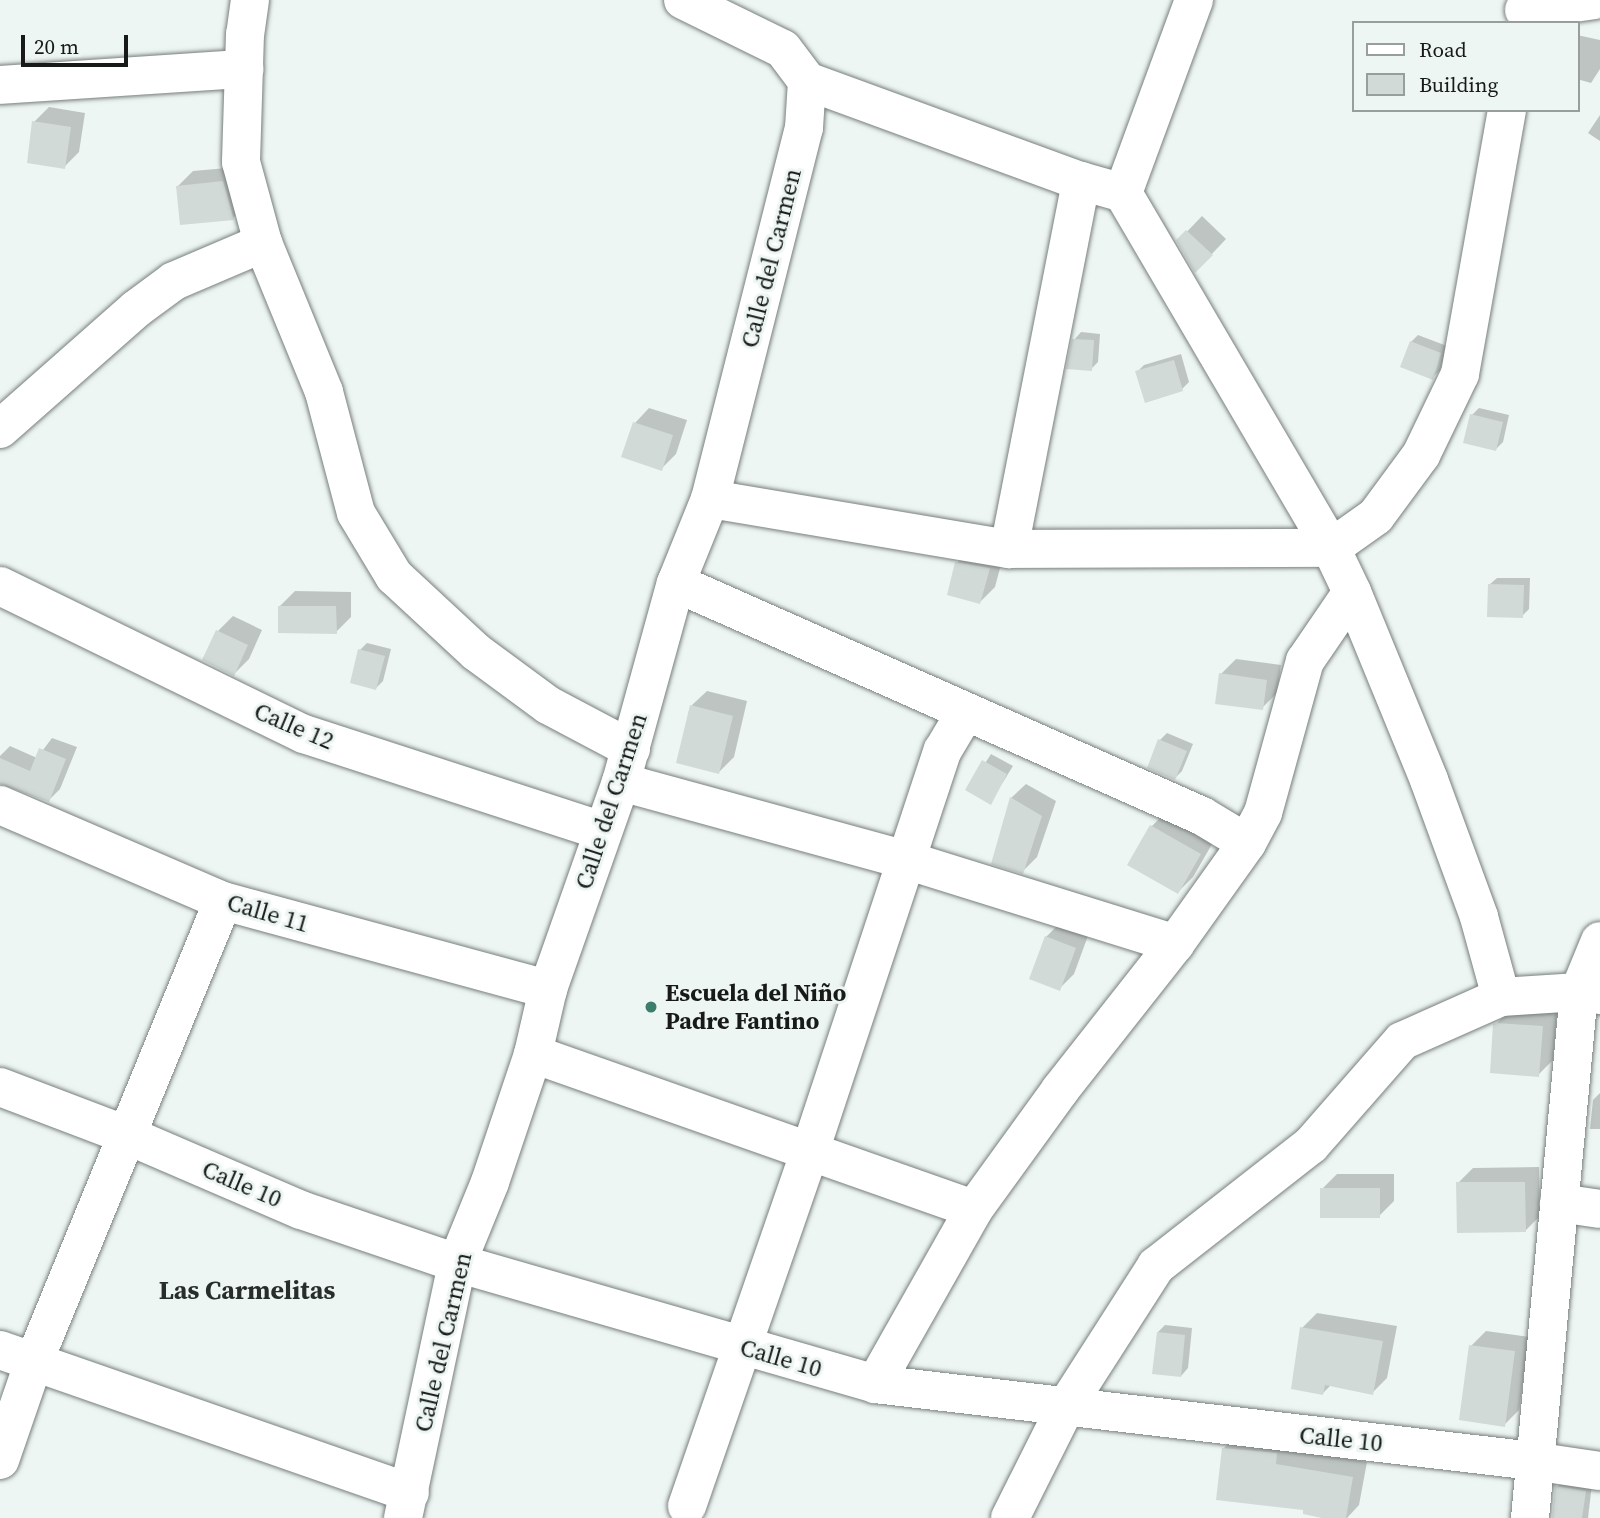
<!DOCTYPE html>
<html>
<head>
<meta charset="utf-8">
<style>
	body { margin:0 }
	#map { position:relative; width:1600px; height:1518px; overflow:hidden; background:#edf6f3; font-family:"Source Serif 4",serif }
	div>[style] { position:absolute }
	.shadow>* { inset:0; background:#0003 }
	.building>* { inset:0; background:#d2dad7 }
	.roads { filter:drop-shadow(0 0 2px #787f7d) drop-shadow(0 0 2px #787f7d) }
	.minor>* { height:38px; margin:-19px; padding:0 19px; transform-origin:19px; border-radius:19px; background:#fff }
	.dots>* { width:19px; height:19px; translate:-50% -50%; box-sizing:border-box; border:4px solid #edf6f3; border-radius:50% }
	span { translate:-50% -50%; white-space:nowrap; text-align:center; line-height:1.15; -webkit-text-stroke:6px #edf6f3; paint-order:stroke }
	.street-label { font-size:24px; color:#171a19 }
	.poi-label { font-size:24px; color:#171a19; font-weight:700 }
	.left { translate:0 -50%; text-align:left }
	.neighbourhood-label { font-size:26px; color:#272d2b; font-weight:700 }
	.legend { position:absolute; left:1352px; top:21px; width:228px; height:91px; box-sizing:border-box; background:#edf6f3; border:2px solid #979e9c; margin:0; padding:9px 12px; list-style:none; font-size:21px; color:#171a19 }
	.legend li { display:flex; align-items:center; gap:14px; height:35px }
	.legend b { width:35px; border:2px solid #979e9c }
	.scale { position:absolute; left:21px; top:35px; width:107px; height:32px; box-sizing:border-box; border:4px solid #171a19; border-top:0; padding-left:9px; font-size:21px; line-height:24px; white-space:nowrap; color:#171a19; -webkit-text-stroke:5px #edf6f3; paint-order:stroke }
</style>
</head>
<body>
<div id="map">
	<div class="shadow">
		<div style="clip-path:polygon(1577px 35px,1600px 40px,1600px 69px,1591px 83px,1577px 79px)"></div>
		<div style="clip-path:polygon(49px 107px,85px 113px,79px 152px,64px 167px,34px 122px)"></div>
		<div style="clip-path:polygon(1600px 115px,1600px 141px,1588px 133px)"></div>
		<div style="clip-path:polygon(238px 167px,248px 203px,233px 218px,178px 186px,193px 171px)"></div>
		<div style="clip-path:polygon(1202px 216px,1226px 239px,1210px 256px,1178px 241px)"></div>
		<div style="clip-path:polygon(1081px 332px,1100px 334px,1098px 362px,1091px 369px,1074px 340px)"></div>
		<div style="clip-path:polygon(1418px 335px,1447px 346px,1440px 370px,1433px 377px,1411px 342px)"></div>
		<div style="clip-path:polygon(1181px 354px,1189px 382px,1182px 389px,1137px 372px,1144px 365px)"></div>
		<div style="clip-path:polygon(649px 408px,687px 420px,676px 454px,661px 469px,635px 423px)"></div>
		<div style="clip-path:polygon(1479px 408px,1509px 415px,1503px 442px,1496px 449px,1472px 415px)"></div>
		<div style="clip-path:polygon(972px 548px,1004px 553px,995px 587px,980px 602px,957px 563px)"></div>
		<div style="clip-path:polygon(1497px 578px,1530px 578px,1529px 609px,1522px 616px,1489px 585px)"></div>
		<div style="clip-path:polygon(295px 591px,351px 592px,351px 617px,336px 632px,280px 606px)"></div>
		<div style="clip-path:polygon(233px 616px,262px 630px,249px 659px,234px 674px,218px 631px)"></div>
		<div style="clip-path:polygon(367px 643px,391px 649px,383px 681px,376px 688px,360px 650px)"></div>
		<div style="clip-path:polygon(1236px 659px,1281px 665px,1277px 693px,1262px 708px,1221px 674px)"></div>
		<div style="clip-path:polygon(707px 691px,747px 701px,734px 757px,719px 772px,692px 705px)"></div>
		<div style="clip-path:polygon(1167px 733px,1193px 744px,1182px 771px,1175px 778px,1160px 740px)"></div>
		<div style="clip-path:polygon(52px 738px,77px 747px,60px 789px,49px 800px,0 782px,0 756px,10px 746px,37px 758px)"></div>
		<div style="clip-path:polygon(991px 754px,1013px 766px,990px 803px,968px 790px)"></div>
		<div style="clip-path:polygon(1026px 784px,1056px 801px,1037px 857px,1022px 872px,1011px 798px)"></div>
		<div style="clip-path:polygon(1167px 811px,1215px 839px,1193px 877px,1178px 892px,1130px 864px,1152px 826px)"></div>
		<div style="clip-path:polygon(1061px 922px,1089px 933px,1074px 974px,1059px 989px,1046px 937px)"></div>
		<div style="clip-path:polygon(1510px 1010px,1557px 1012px,1553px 1060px,1538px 1075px,1495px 1025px)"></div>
		<div style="clip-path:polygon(1600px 1093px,1600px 1129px,1590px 1129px,1593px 1100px)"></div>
		<div style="clip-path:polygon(1539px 1167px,1540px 1216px,1525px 1231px,1458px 1183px,1473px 1168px)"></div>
		<div style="clip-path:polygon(1337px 1174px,1394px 1174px,1394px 1201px,1379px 1216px,1322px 1189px)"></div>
		<div style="clip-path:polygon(1317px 1313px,1397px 1326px,1387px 1378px,1372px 1393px,1331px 1385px,1323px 1393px,1302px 1328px)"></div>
		<div style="clip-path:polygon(1165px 1325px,1192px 1328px,1188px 1368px,1181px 1376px,1158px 1332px)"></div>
		<div style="clip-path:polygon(1486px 1331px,1529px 1337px,1519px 1410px,1504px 1425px,1471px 1346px)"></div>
		<div style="clip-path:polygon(1239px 1433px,1290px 1449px,1367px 1462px,1359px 1505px,1347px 1518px,1331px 1518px,1305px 1509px,1224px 1448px)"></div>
		<div style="clip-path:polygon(1564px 1480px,1592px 1484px,1588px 1518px,1553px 1518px,1557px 1487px)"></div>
	</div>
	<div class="building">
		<div style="clip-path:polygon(32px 121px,71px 127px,65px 169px,27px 163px)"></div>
		<div style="clip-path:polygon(223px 181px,234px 220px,180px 225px,176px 186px)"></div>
		<div style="clip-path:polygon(1186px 230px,1213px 255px,1195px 273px,1176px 240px)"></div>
		<div style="clip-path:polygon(1072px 339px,1094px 340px,1092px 371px,1066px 369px)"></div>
		<div style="clip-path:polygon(1410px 341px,1441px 353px,1433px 380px,1400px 367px)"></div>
		<div style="clip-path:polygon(1174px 360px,1183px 391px,1145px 403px,1135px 371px)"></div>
		<div style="clip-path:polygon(1470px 414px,1503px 422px,1496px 451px,1463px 443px)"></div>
		<div style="clip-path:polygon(633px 422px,673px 435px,662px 471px,621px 457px)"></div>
		<div style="clip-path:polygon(955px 562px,990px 568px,980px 604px,947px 595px)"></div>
		<div style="clip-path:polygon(1488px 584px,1524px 585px,1523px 618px,1487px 617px)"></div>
		<div style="clip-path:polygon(278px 606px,336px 606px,337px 634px,278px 633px)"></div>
		<div style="clip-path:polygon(216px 630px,248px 645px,234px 676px,202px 660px)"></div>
		<div style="clip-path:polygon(358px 649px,385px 656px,376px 690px,350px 683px)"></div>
		<div style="clip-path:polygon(1219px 673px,1267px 680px,1263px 710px,1215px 704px)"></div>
		<div style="clip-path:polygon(690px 705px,733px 716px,719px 774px,676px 763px)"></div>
		<div style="clip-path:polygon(1158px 739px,1187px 751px,1175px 780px,1147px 768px)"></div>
		<div style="clip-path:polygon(39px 748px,66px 759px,49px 802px,0 784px,0 758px,30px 771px)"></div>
		<div style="clip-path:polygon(982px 760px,1007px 774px,991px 805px,965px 790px)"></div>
		<div style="clip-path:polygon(1010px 797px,1042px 816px,1023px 874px,991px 864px)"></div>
		<div style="clip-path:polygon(1150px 825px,1201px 854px,1178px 894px,1127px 865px)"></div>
		<div style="clip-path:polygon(1045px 936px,1076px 948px,1060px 991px,1029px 979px)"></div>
		<div style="clip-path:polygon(1497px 1023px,1543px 1026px,1539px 1077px,1490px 1073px,1493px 1024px)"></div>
		<div style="clip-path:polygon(1456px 1182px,1525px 1182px,1526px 1232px,1457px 1233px)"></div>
		<div style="clip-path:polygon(1320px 1188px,1380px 1188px,1380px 1218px,1320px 1218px)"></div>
		<div style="clip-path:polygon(1300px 1327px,1383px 1341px,1373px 1395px,1325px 1385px,1323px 1395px,1291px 1389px)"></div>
		<div style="clip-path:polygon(1157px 1332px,1185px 1335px,1181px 1377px,1152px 1374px)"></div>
		<div style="clip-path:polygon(1469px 1345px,1515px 1351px,1505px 1427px,1459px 1420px)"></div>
		<div style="clip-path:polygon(1222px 1448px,1277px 1453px,1276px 1464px,1353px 1477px,1346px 1518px,1322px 1518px,1303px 1514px,1303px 1510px,1216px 1500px)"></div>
		<div style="clip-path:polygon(1555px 1486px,1586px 1491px,1582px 1518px,1552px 1518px)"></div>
	</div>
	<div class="roads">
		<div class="minor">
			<div style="left:250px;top:0;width:34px;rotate:98deg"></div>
			<div style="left:245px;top:34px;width:128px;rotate:91.8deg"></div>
			<div style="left:241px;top:162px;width:84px;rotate:74.8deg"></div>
			<div style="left:263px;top:243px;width:161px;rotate:67.7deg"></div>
			<div style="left:324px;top:392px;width:125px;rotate:75.2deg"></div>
			<div style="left:356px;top:513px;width:74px;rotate:58.9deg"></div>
			<div style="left:394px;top:576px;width:112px;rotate:42.8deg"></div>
			<div style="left:476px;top:652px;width:89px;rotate:36.4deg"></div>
			<div style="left:548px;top:705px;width:94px;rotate:27.9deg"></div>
			<div style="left:683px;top:0;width:111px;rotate:26.1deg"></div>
			<div style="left:783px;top:49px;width:40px;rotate:53deg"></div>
			<div style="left:807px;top:81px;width:292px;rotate:20.1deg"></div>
			<div style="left:1081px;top:181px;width:44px;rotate:15.9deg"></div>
			<div style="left:1123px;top:193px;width:411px;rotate:59.6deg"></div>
			<div style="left:1331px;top:548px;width:49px;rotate:64.5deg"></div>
			<div style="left:1352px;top:592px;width:203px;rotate:67.7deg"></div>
			<div style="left:1429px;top:780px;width:146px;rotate:69.9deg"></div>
			<div style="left:1479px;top:917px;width:83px;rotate:74.6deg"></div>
			<div style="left:1524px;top:10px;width:71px;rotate:-8.1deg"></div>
			<div style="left:0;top:85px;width:245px;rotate:-3.8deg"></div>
			<div style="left:1123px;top:193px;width:206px;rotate:-69.8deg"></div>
			<div style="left:0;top:429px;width:181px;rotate:-41.4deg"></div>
			<div style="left:136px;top:309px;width:47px;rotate:-36.4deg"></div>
			<div style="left:174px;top:281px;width:97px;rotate:-23.1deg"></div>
			<div style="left:710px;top:499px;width:303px;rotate:9.5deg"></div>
			<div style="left:1009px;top:549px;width:322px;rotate:-0.2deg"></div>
			<div style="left:1331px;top:548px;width:55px;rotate:-35.4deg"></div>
			<div style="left:1376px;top:516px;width:76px;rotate:-53.6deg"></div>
			<div style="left:1421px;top:455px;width:90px;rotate:-64.3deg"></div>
			<div style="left:1460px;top:374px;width:268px;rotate:-79.9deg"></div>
			<div style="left:1009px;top:549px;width:375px;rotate:-78.9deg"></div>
			<div style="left:676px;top:583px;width:575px;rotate:23.89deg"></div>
			<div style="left:1202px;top:816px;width:52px;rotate:31deg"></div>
			<div style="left:0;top:586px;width:338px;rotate:26deg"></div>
			<div style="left:304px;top:734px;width:313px;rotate:18deg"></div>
			<div style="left:621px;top:782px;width:295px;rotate:15.3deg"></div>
			<div style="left:906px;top:860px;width:282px;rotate:17.3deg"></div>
			<div style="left:0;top:805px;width:243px;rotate:23.3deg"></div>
			<div style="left:223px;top:901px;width:337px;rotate:15.2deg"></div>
			<div style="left:533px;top:1054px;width:467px;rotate:19.4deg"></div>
			<div style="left:0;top:1087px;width:138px;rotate:20.8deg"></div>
			<div style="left:129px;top:1136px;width:187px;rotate:23.3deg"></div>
			<div style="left:301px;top:1210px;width:165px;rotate:18.8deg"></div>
			<div style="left:457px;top:1263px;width:435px;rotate:16.1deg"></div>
			<div style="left:875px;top:1384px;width:662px;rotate:6.67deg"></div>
			<div style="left:1533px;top:1461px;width:68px;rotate:8.5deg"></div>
			<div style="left:1559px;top:1203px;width:41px;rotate:8.3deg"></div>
			<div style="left:0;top:1350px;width:434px;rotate:19.2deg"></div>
			<div style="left:875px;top:1384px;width:201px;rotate:-60.5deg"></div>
			<div style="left:974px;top:1209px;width:147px;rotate:-54.1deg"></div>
			<div style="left:1060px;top:1090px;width:186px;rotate:-51.8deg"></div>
			<div style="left:1175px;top:944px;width:124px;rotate:-54.5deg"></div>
			<div style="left:1247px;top:843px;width:34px;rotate:-62deg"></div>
			<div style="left:1263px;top:813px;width:158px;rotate:-74.6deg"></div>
			<div style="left:1305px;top:661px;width:83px;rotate:-55.7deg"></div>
			<div style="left:0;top:1460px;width:102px;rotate:-71deg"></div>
			<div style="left:33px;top:1364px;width:500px;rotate:-67.69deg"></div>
			<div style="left:687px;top:1506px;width:376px;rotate:-70.9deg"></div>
			<div style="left:810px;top:1151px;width:422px;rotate:-71.7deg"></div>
			<div style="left:943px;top:750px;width:43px;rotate:-59.3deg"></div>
			<div style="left:403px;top:1518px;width:261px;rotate:-78deg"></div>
			<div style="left:457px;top:1263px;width:87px;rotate:-67.8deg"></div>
			<div style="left:490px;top:1182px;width:135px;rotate:-71.4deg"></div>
			<div style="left:533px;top:1054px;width:67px;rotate:-77deg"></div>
			<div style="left:548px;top:989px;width:219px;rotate:-70.6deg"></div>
			<div style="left:621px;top:782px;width:206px;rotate:-74.6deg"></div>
			<div style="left:676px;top:583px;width:91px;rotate:-68deg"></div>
			<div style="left:710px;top:499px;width:383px;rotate:-75.8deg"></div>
			<div style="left:804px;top:128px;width:47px;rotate:-86.3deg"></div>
			<div style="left:1010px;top:1518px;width:123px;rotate:-63.4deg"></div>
			<div style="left:1065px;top:1408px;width:169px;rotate:-57.3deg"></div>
			<div style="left:1156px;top:1266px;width:197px;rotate:-38deg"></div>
			<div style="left:1311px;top:1145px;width:138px;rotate:-48.8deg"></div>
			<div style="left:1402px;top:1041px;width:108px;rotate:-24deg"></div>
			<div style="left:1501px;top:997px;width:78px;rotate:-3.7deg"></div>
			<div style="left:1579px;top:992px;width:21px;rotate:8deg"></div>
			<div style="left:1530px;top:1518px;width:528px;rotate:-84.68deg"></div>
			<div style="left:1579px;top:992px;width:55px;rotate:-67.6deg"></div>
		</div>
	</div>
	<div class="dots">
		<div style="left:651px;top:1007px;background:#3d7d6b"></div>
	</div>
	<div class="street-label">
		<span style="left:771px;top:258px;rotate:-76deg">Calle del Carmen</span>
		<span style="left:294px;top:726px;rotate:23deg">Calle 12</span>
		<span style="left:611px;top:801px;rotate:-72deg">Calle del Carmen</span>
		<span style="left:268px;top:913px;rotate:16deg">Calle 11</span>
		<span style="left:242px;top:1184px;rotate:23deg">Calle 10</span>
		<span style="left:443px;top:1342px;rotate:-77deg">Calle del Carmen</span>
		<span style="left:781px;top:1358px;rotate:16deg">Calle 10</span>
		<span style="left:1341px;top:1439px;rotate:6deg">Calle 10</span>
	</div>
	<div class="poi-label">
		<span class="left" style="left:665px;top:1007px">Escuela del Niño<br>Padre Fantino</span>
	</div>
	<div class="neighbourhood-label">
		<span style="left:247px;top:1291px">Las Carmelitas</span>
	</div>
	<ul class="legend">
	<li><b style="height:9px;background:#fff"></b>Road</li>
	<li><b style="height:19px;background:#d2dad7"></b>Building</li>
	</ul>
	<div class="scale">20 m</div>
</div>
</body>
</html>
